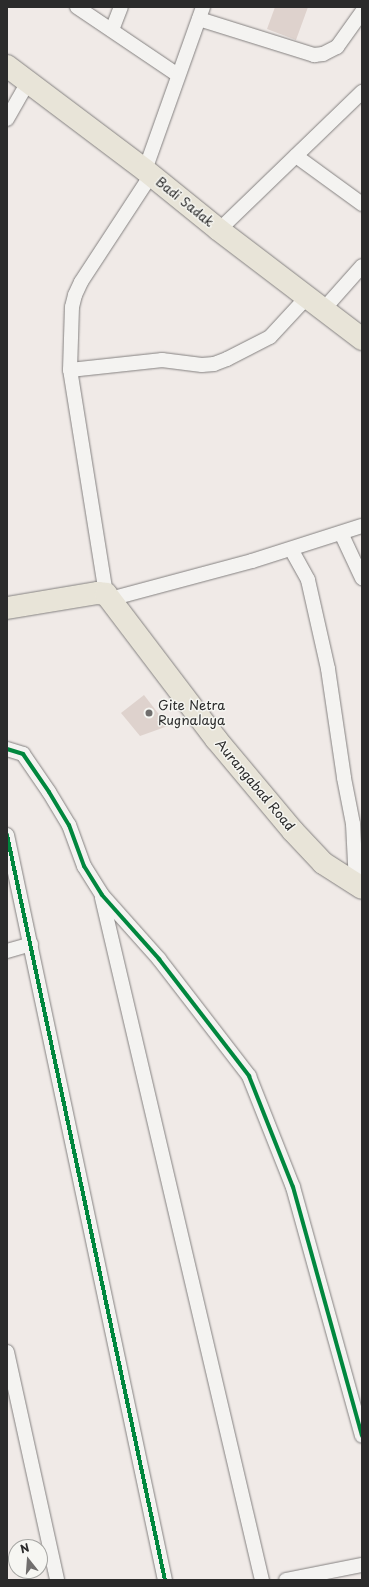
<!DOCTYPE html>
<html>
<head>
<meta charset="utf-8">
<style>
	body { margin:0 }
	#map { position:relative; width:369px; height:1587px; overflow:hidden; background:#f0eae7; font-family:"Playpen Sans",sans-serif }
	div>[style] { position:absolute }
	.building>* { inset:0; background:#ded2cd }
	.roads { filter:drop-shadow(0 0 1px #848180) drop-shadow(0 0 1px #848180) }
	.minor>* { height:14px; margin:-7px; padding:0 7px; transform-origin:7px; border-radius:7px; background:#f4f3f1 }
	.primary>* { height:22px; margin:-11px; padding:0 11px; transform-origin:11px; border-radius:11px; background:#e8e4d8 }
	.cycleway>* { height:4px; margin:-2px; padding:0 2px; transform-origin:2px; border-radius:2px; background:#00873e }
	.dots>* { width:11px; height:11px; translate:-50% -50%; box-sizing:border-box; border:2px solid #f6f6f2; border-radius:50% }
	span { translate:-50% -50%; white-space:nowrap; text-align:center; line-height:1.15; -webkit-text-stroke:3px #f6f6f2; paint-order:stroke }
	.street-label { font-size:13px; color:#2b2b2b }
	.poi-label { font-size:13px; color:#2b2b2b }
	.left { translate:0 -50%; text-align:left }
	.frame { position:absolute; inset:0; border:8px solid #2b2b2b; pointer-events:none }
	.north { position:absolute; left:8px; top:1539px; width:40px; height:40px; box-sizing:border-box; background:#f6f6f2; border:1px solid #a5a5a2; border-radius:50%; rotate:343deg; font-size:11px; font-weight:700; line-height:16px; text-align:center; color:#2b2b2b }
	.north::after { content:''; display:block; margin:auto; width:14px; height:18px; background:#706e6d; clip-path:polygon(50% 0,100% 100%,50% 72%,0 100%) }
</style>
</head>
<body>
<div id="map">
	<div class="building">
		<div style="clip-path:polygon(275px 7px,308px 7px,296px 40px,267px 29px)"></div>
		<div style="clip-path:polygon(144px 695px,168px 726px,140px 736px,121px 713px)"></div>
	</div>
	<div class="roads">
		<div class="minor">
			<div style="left:77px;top:7px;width:122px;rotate:34deg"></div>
			<div style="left:199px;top:19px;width:121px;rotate:17.4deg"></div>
			<div style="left:314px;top:55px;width:9px;rotate:-6deg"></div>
			<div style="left:323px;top:54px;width:16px;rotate:-27deg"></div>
			<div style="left:337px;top:47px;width:43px;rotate:-54.5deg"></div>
			<div style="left:112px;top:30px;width:25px;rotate:-69deg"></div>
			<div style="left:7px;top:119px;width:43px;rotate:-60.4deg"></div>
			<div style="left:296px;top:156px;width:82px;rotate:36deg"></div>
			<div style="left:145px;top:170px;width:173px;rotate:-70.4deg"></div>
			<div style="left:219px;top:230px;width:199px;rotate:-44deg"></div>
			<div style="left:323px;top:310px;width:59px;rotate:-48.4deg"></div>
			<div style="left:70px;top:370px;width:93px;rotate:-6.2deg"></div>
			<div style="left:162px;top:360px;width:40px;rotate:7.1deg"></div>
			<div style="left:202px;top:365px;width:12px;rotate:-5deg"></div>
			<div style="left:214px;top:364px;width:14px;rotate:-21deg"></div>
			<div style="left:227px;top:359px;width:48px;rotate:-27.1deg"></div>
			<div style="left:270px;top:337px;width:54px;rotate:-47.2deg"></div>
			<div style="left:341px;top:533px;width:50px;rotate:65deg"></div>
			<div style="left:291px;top:549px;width:35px;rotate:61deg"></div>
			<div style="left:308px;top:580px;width:91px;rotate:77.3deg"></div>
			<div style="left:328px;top:669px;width:110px;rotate:81.6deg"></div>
			<div style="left:344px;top:778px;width:47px;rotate:78.9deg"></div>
			<div style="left:353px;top:824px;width:60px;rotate:87.1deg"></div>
			<div style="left:106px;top:594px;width:227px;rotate:-99.1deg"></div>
			<div style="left:70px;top:370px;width:63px;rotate:-88.2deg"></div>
			<div style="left:72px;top:307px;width:12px;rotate:-76deg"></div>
			<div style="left:75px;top:295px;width:14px;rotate:-65deg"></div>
			<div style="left:81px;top:282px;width:128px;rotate:-56.8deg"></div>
			<div style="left:110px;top:599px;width:147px;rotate:-15deg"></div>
			<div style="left:252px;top:561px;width:115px;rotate:-17.7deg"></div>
			<div style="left:7px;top:749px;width:17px;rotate:17deg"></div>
			<div style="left:23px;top:754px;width:46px;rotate:55.6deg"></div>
			<div style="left:49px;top:792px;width:39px;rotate:59deg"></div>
			<div style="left:69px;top:825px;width:44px;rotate:69.9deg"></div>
			<div style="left:84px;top:866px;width:34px;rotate:58deg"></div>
			<div style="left:102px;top:895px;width:86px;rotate:48.3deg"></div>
			<div style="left:159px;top:959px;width:148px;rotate:52.4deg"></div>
			<div style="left:249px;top:1076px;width:119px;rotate:68.4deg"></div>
			<div style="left:293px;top:1187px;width:258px;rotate:74.5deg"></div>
			<div style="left:7px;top:835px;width:762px;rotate:78.03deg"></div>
			<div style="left:102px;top:898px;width:701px;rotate:76.8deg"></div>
			<div style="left:7px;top:951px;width:25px;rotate:-16deg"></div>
			<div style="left:7px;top:1352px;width:233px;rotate:77.6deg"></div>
			<div style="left:286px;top:1580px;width:77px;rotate:-11.2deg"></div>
		</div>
		<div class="primary">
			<div style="left:7px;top:66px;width:173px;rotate:37deg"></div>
			<div style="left:145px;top:170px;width:95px;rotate:39deg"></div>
			<div style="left:219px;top:230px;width:180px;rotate:37.3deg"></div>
			<div style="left:7px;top:608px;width:92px;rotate:-9.4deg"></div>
			<div style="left:98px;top:593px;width:8px;rotate:7deg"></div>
			<div style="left:106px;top:594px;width:182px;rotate:52.8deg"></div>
			<div style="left:216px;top:739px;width:120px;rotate:50.1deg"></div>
			<div style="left:293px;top:831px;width:44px;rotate:46.8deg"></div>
			<div style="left:323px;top:863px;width:46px;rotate:32.7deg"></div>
		</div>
	</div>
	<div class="cycleway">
		<div style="left:7px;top:749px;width:17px;rotate:17deg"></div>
		<div style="left:23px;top:754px;width:46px;rotate:55.6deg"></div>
		<div style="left:49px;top:792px;width:39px;rotate:59deg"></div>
		<div style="left:69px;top:825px;width:44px;rotate:69.9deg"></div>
		<div style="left:84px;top:866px;width:34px;rotate:58deg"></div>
		<div style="left:102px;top:895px;width:86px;rotate:48.3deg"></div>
		<div style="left:159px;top:959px;width:148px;rotate:52.4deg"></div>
		<div style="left:249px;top:1076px;width:119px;rotate:68.4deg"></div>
		<div style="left:293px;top:1187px;width:258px;rotate:74.5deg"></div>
		<div style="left:7px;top:835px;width:762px;rotate:78.03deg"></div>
	</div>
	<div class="dots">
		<div style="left:149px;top:713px;background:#706e6d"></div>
	</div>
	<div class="street-label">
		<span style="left:185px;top:202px;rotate:39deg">Badi Sadak</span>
		<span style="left:255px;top:785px;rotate:50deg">Aurangabad Road</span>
	</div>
	<div class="poi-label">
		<span class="left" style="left:158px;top:713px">Gite Netra<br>Rugnalaya</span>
	</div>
	<div class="frame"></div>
	<div class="north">N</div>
</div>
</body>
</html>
